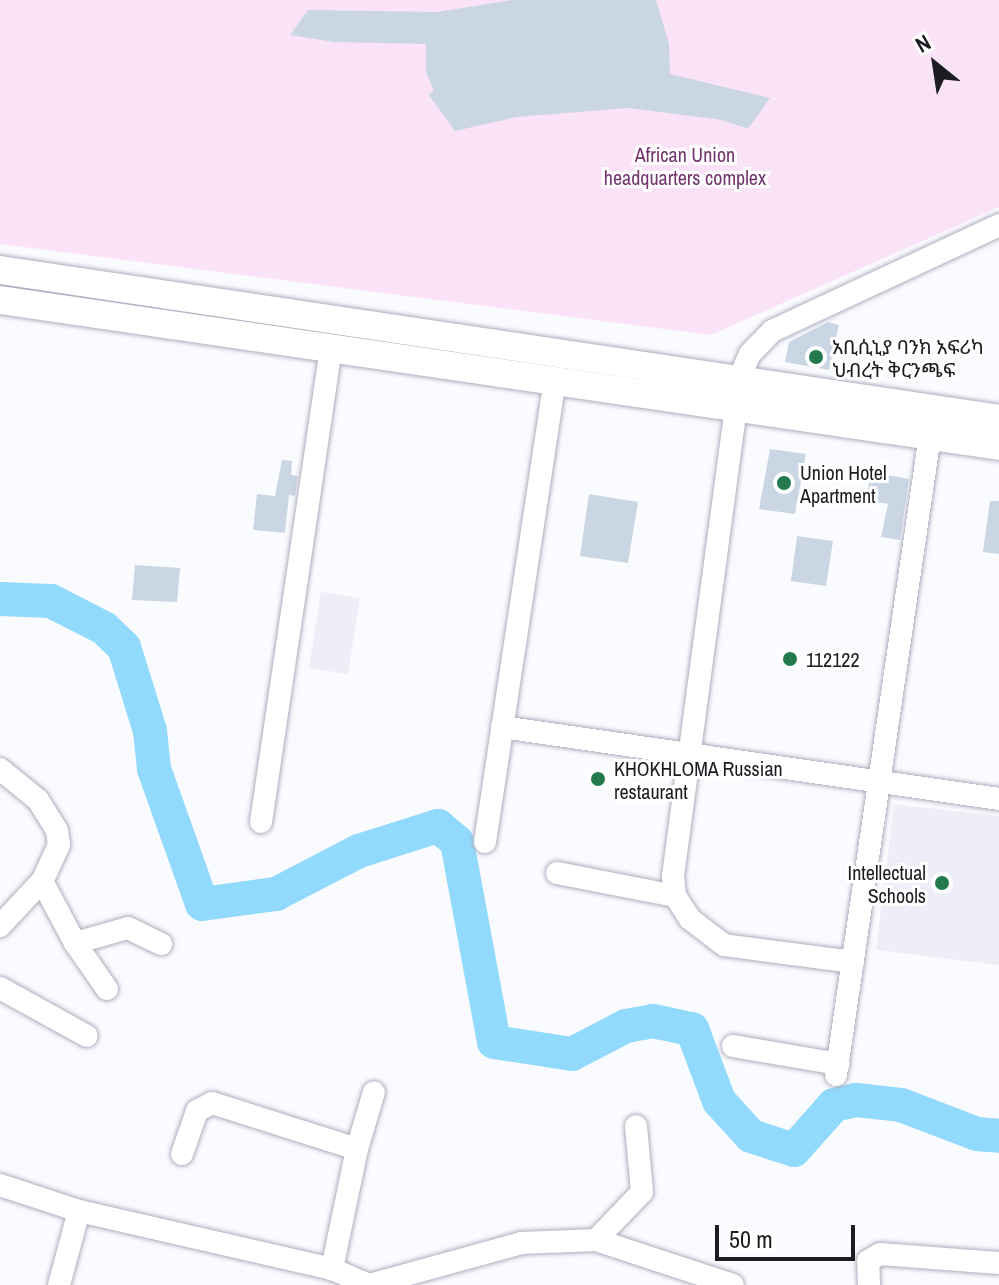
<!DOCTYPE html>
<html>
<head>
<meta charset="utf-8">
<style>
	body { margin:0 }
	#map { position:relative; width:999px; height:1285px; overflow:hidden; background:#fafbfe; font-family:"Archivo Narrow","Noto Sans Ethiopic",sans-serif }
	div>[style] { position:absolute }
	.built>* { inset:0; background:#edeef8 }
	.green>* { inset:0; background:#fbe3f7 }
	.river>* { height:34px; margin:-17px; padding:0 17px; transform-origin:17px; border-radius:17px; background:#91d9fd }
	.building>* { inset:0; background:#cbd6e4 }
	.roads { filter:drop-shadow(0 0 2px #adaebf) drop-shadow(0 0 2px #adaebf) }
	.minor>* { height:22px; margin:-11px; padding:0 11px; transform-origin:11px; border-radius:11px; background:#fff }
	.major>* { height:28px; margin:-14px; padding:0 14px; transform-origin:14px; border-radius:14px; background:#fff }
	.dots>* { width:22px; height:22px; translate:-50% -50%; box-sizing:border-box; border:4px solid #fff; border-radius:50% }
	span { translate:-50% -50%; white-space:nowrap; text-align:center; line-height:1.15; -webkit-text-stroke:6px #fff; paint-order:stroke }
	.park-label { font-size:20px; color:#74356e }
	.poi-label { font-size:20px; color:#1c1c22 }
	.left { translate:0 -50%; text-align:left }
	.right { translate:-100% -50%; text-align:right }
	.north { position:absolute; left:895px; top:24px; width:80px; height:80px; -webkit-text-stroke:6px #fff; paint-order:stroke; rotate:330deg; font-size:22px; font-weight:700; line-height:32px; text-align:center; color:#1c1c22 }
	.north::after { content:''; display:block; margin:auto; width:28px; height:36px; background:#1c1c22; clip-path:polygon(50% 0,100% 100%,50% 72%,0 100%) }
	.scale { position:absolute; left:715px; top:1225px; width:140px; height:36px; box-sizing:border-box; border:4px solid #1c1c22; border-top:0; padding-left:10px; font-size:24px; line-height:28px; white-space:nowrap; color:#1c1c22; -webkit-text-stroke:6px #fff; paint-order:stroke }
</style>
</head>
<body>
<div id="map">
	<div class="built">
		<div style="clip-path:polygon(321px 592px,360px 598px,348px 674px,309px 668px)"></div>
		<div style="clip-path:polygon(894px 804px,999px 816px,999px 965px,876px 950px)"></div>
	</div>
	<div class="green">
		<div style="clip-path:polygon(0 0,999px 0,999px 207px,711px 335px,0 244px)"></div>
	</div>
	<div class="river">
		<div style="left:0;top:599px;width:51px;rotate:2.2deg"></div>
		<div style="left:51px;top:601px;width:59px;rotate:27deg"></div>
		<div style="left:104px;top:628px;width:28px;rotate:44deg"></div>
		<div style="left:124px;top:647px;width:88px;rotate:72.8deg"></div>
		<div style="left:150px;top:731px;width:38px;rotate:84deg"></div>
		<div style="left:154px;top:769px;width:143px;rotate:70.4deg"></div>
		<div style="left:202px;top:904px;width:75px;rotate:-7.7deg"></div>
		<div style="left:276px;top:894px;width:93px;rotate:-27.4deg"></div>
		<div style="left:359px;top:851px;width:83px;rotate:-17.6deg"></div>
		<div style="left:438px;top:826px;width:25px;rotate:40deg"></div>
		<div style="left:457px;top:842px;width:203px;rotate:79.5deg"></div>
		<div style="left:494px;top:1042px;width:79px;rotate:8.7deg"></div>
		<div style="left:572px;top:1054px;width:61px;rotate:-27.4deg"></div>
		<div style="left:626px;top:1026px;width:27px;rotate:-10deg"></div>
		<div style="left:653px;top:1021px;width:40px;rotate:12deg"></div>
		<div style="left:692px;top:1029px;width:77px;rotate:69.4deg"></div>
		<div style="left:719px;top:1101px;width:47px;rotate:47.6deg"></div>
		<div style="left:751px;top:1136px;width:45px;rotate:18deg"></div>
		<div style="left:794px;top:1150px;width:60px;rotate:-48.4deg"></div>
		<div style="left:834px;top:1105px;width:23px;rotate:-13deg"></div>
		<div style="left:856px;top:1100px;width:45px;rotate:6.3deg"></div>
		<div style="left:901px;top:1105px;width:81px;rotate:20.9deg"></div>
		<div style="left:977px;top:1134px;width:22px;rotate:5deg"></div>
	</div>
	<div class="building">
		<div style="clip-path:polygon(512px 0,656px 0,669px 44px,670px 74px,770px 98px,748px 129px,722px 120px,628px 108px,516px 117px,455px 131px,428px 94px,434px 91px,426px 72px,426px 44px,334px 42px,290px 35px,308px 10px,437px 12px)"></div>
		<div style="clip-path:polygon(828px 322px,839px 325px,829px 370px,785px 362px,789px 342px)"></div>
		<div style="clip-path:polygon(770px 449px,806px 454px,795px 514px,759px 509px)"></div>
		<div style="clip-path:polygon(282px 460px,292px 461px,291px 475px,298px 476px,295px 496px,289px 495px,285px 533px,253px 530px,257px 494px,275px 496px)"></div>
		<div style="clip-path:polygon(871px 472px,909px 479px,900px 540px,881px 537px,888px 504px,866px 500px)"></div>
		<div style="clip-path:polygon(589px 494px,638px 502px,628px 563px,580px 556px)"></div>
		<div style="clip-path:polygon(990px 501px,999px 501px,999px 554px,983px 552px)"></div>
		<div style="clip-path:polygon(797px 536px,833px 541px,826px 586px,791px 581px)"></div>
		<div style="clip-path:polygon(135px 565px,180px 568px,177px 602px,132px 600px)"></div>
	</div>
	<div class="roads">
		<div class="minor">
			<div style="left:502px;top:727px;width:502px;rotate:8.24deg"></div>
			<div style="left:0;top:769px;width:49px;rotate:39.2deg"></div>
			<div style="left:38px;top:800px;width:36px;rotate:58deg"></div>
			<div style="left:57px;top:831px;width:14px;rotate:82deg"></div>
			<div style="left:59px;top:845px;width:40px;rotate:115deg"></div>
			<div style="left:42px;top:881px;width:62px;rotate:133deg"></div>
			<div style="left:261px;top:822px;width:481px;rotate:-81.6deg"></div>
			<div style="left:485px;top:842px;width:468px;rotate:-81.4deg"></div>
			<div style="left:557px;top:873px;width:120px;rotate:11deg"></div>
			<div style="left:42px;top:881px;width:70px;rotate:62deg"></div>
			<div style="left:75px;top:943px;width:55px;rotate:-15.8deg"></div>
			<div style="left:128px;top:928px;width:37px;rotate:26deg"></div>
			<div style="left:75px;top:943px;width:56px;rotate:55.2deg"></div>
			<div style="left:853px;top:962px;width:130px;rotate:-172.5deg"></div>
			<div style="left:724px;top:945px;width:43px;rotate:-142.6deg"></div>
			<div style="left:690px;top:919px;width:27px;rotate:-123deg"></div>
			<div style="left:675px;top:896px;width:20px;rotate:-96deg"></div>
			<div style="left:673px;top:876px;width:503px;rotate:-82.35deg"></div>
			<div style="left:740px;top:377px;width:25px;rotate:-67deg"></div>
			<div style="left:750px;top:354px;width:32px;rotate:-46deg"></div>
			<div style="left:772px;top:331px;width:251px;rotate:-25deg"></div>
			<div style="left:0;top:988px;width:99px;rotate:28.9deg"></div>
			<div style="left:733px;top:1046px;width:107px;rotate:9.7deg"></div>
			<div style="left:836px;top:1075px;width:647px;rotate:-81.64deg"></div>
			<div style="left:357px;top:1149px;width:59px;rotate:-73.4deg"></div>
			<div style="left:182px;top:1154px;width:46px;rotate:-70.8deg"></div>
			<div style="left:197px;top:1111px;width:17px;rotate:-28deg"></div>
			<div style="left:212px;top:1103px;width:152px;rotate:17.6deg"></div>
			<div style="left:357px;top:1149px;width:123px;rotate:101.8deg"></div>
			<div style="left:0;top:1185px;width:83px;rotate:18.2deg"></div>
			<div style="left:79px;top:1211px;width:260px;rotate:12.9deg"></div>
			<div style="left:332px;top:1269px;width:40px;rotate:23.4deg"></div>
			<div style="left:369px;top:1285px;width:158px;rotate:-15.4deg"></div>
			<div style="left:521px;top:1243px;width:75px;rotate:-2.3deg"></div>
			<div style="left:596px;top:1240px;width:144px;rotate:18.2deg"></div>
			<div style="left:596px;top:1240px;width:66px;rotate:-46.2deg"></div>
			<div style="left:642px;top:1192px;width:66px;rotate:-95.2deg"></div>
			<div style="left:59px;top:1285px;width:77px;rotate:-74.9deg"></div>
			<div style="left:869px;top:1285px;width:24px;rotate:-92deg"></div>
			<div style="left:868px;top:1261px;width:14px;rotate:-30deg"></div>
			<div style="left:880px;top:1254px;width:119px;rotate:4.3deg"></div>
		</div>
		<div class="major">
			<div style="left:0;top:270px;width:1010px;rotate:8.48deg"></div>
			<div style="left:0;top:300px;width:1010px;rotate:8.31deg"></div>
		</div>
	</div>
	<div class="dots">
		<div style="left:816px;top:357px;background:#21794c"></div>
		<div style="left:784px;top:483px;background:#21794c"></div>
		<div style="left:790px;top:659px;background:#21794c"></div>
		<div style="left:598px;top:779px;background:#21794c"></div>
		<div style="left:942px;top:883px;background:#21794c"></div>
	</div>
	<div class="park-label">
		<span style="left:685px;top:166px">African Union<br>headquarters complex</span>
	</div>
	<div class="poi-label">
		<span class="left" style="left:832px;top:358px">አቢሲኒያ ባንክ አፍሪካ<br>ህብረት ቅርንጫፍ</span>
		<span class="left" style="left:800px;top:484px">Union Hotel<br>Apartment</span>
		<span class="left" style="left:806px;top:659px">112122</span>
		<span class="left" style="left:614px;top:780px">KHOKHLOMA Russian<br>restaurant</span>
		<span class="right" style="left:926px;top:884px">Intellectual<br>Schools</span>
	</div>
	<div class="north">N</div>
	<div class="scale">50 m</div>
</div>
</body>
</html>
